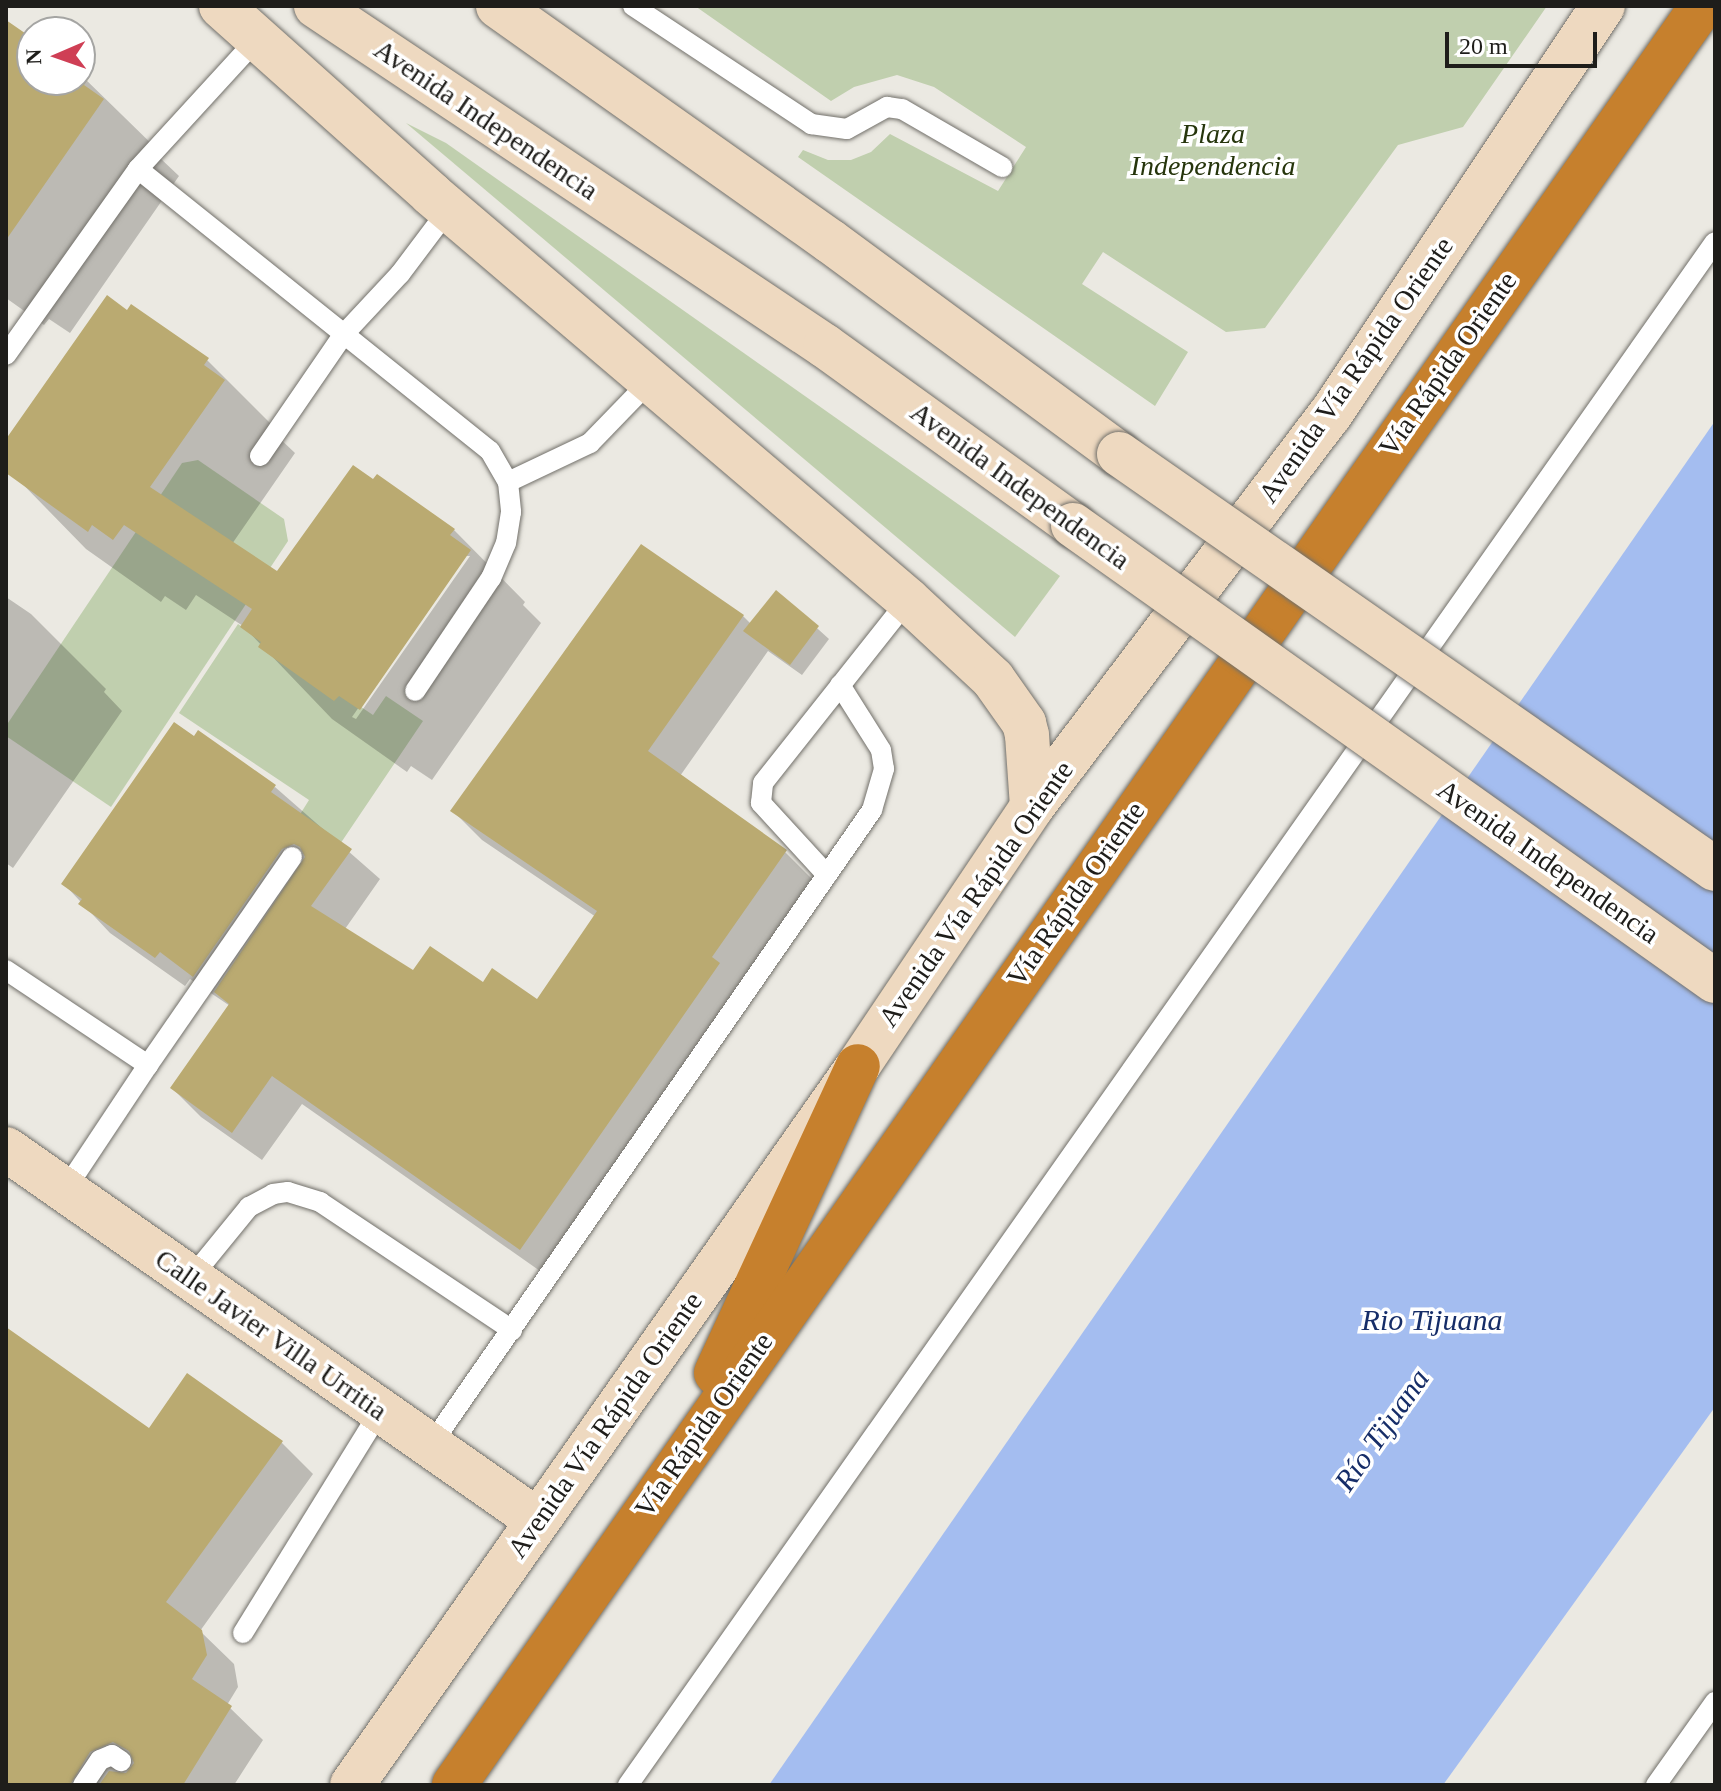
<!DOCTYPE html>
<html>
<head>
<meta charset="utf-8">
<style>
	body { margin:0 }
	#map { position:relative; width:1721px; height:1791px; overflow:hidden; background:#ebe9e2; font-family:Georgia,serif }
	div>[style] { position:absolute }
	.green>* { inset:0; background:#c0cfae }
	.water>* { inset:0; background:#a4bdf0 }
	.shadow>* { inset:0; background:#0003 }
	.building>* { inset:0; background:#baaa71 }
	.roads { filter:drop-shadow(0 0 2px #72706a) drop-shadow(0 0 2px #72706a) }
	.lane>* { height:20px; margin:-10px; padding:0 10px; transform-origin:10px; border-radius:10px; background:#fff }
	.secondary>* { height:44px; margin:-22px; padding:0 22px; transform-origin:22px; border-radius:22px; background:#eed9c0 }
	.highway>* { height:44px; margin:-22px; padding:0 22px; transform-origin:22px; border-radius:22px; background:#c6802d }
	.bridges { filter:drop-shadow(0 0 2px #72706a) drop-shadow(0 0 2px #72706a) }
	.secondary-bridge>* { height:44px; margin:-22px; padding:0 22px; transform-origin:22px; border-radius:22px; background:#eed9c0 }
	span { translate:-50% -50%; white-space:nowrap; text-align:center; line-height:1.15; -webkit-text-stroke:7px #fff; paint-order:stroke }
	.street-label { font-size:28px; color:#1e1d1a }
	.park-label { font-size:28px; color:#26350c; font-style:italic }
	.water-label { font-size:30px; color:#162d68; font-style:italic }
	.frame { position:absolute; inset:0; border:8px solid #1e1d1a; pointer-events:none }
	.north { position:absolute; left:16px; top:16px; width:80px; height:80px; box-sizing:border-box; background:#fff; border:2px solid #a5a5a3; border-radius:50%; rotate:268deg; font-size:22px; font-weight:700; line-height:32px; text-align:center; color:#1e1d1a }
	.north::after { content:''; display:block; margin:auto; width:28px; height:36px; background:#cf3f55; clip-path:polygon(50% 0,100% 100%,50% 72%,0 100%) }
	.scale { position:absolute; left:1445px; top:32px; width:152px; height:36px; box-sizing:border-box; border:4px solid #1e1d1a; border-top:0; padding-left:10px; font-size:24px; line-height:28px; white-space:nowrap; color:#1e1d1a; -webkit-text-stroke:6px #fff; paint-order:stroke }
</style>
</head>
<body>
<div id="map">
	<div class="green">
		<div style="clip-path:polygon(695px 6px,1547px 6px,1463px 127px,1398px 145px,1265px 328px,1226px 332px,1103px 252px,1082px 284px,1188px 352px,1155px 406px,798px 157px,803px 150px,828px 160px,851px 160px,871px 152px,890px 134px,998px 191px,1026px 147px,934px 87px,897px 75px,854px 87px,831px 101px)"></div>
		<div style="clip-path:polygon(406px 123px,446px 143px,1060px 576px,1015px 637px)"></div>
		<div style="clip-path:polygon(198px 460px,284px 519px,288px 541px,111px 807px,6px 736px,6px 726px,182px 463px)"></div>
		<div style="clip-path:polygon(238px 624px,373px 715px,386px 696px,423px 721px,330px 859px,289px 832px,309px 800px,179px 713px)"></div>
	</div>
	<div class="water">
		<div style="clip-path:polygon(1715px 421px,1715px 1407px,1443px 1785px,769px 1785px)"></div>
	</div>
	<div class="shadow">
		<div style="clip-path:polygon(6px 31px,32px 41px,32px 80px,80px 80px,80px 74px,163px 155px,160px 158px,179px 176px,70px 333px,49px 319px,44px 325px,6px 298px)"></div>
		<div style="clip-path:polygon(evenodd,207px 360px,279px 432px,276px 435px,295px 453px,232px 544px,278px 574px,454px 530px,525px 602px,523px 605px,541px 623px,432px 780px,411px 766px,407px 772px,332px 719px,243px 626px,196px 595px,186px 610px,165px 596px,161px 602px,86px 549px,6px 467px,6px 443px,207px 360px,465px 556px,470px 556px,356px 719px,352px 717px,465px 556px)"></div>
		<div style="clip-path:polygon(777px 592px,829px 639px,802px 675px,768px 651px,680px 776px,785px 852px,814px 881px,550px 1278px,302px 1104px,262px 1160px,201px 1117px,172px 1088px,230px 1006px,190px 979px,185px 986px,110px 933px,64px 884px,275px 787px,380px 879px,345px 929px,414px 973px,483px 985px,537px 1002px,596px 917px,482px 840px,453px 811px,743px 616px,751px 624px)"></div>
		<div style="clip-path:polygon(6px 597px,31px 614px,106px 689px,104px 692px,122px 711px,13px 868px,6px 863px)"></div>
		<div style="clip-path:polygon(6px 1330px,150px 1431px,281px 1442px,313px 1474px,200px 1631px,234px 1664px,238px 1687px,227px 1705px,263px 1740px,234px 1785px,6px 1785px)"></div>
	</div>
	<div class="building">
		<div style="clip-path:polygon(6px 20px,32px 38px,32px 80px,80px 80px,80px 72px,89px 78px,84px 85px,104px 99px,6px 240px)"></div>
		<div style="clip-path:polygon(107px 295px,127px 310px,131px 304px,209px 358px,204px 365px,225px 380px,150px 487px,277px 571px,353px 465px,373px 479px,377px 474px,455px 529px,450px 535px,471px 550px,360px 710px,339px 696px,334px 701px,258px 647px,261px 642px,240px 627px,252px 609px,124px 525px,113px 540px,92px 525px,88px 532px,6px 473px,6px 439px)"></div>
		<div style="clip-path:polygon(641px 544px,744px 615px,648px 751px,787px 850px,712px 957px,720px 963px,520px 1250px,272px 1076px,232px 1133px,170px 1088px,229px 1004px,214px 992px,305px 857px,300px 847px,294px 844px,282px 849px,193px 977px,160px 952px,155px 958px,78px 904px,82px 899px,61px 884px,174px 722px,194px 736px,198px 730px,276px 785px,271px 792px,352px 849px,311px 906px,413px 970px,430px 946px,483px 982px,492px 968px,537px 999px,597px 911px,450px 811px)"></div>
		<div style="clip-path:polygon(776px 590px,819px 626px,790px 665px,743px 631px)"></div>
		<div style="clip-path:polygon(6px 1327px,149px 1428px,187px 1373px,283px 1441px,166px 1602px,202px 1630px,207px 1655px,192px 1679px,232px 1706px,183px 1785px,99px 1785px,109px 1771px,126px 1773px,134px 1763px,129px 1751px,113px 1742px,90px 1752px,70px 1785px,6px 1785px)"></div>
	</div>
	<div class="roads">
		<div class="lane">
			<div style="left:633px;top:6px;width:214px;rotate:33.5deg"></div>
			<div style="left:811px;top:124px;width:36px;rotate:8deg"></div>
			<div style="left:847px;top:129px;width:46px;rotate:-28.8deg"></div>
			<div style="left:887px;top:107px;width:15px;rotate:8deg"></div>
			<div style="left:902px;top:109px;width:116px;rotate:30.1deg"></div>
			<div style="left:138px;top:169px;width:451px;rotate:38.7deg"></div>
			<div style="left:490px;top:451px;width:36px;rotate:60deg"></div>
			<div style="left:508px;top:482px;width:30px;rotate:84deg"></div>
			<div style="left:511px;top:512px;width:31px;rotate:99deg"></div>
			<div style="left:506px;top:543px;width:38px;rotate:113deg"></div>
			<div style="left:491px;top:578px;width:136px;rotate:123.9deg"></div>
			<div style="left:6px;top:355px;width:228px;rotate:-54.6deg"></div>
			<div style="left:138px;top:169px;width:175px;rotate:-47.5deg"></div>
			<div style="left:260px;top:456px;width:148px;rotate:-55.5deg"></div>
			<div style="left:344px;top:334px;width:82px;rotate:-47deg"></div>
			<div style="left:400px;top:274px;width:81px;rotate:-53deg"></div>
			<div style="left:508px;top:482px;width:91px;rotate:-25.4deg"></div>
			<div style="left:590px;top:443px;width:88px;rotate:-45.9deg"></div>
			<div style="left:827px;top:875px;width:98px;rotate:-132.5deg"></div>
			<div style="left:761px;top:803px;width:20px;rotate:-84deg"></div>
			<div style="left:763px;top:783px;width:233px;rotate:-51.6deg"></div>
			<div style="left:6px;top:970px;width:171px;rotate:33.8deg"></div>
			<div style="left:148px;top:1065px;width:253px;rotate:-55.3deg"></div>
			<div style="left:65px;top:1190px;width:150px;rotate:-56.4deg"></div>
			<div style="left:191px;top:1278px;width:92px;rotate:-50.8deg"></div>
			<div style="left:249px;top:1207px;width:27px;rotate:-28deg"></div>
			<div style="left:273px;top:1194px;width:15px;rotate:-8deg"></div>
			<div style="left:288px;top:1192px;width:34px;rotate:17deg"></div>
			<div style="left:320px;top:1202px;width:231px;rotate:33.7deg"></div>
			<div style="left:430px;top:1446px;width:775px;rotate:-55.2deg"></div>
			<div style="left:872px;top:810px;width:43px;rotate:-73.7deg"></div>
			<div style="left:884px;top:769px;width:19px;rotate:-99deg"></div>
			<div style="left:881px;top:750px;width:77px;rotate:-122.2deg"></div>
			<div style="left:243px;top:1633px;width:261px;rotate:-58.3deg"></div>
			<div style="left:83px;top:1785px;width:30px;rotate:-56deg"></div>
			<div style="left:100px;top:1760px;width:13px;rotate:-23deg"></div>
			<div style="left:112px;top:1755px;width:11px;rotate:34deg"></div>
			<div style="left:628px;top:1785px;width:1887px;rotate:-54.84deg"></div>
			<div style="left:1656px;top:1785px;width:102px;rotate:-54.6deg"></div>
		</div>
		<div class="secondary">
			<div style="left:221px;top:6px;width:282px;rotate:41.8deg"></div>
			<div style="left:431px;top:194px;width:626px;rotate:40.4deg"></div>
			<div style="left:908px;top:600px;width:116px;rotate:42.9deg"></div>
			<div style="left:993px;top:679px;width:54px;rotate:54.8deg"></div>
			<div style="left:1024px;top:723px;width:12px;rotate:76deg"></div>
			<div style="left:1027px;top:735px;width:72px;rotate:86deg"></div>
			<div style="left:316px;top:6px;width:612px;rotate:33.74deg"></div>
			<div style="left:825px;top:346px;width:306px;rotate:35.8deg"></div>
			<div style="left:498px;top:6px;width:407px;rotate:35.3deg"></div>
			<div style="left:830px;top:241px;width:359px;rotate:36.4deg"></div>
			<div style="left:6px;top:1149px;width:648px;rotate:34.94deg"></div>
			<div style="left:352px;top:1785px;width:879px;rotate:-54.86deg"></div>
			<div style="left:858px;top:1066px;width:312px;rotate:-56.1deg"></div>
			<div style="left:1032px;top:807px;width:492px;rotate:-52.8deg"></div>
			<div style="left:1330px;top:415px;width:492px;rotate:-56.3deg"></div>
		</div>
		<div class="highway">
			<div style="left:716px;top:1373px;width:338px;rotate:-65.2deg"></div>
			<div style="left:454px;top:1785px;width:2173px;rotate:-54.95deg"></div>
		</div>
	</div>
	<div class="bridges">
		<div class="secondary-bridge">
			<div style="left:1119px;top:454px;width:726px;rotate:34.85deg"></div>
			<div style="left:1073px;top:525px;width:787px;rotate:35.39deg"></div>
		</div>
	</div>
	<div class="street-label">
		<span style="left:486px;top:120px;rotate:34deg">Avenida Independencia</span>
		<span style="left:1448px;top:364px;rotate:-55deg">Vía Rápida Oriente</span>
		<span style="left:1356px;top:370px;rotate:-55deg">Avenida Vía Rápida Oriente</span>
		<span style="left:1020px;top:486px;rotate:36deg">Avenida Independencia</span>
		<span style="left:1548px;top:862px;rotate:35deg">Avenida Independencia</span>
		<span style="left:976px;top:894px;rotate:-55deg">Avenida Vía Rápida Oriente</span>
		<span style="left:1076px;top:894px;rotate:-55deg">Vía Rápida Oriente</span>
		<span style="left:271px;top:1335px;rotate:35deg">Calle Javier Villa Urritia</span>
		<span style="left:605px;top:1425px;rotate:-55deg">Avenida Vía Rápida Oriente</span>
		<span style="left:704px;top:1425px;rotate:-55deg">Vía Rápida Oriente</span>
	</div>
	<div class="park-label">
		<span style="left:1213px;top:150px">Plaza<br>Independencia</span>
	</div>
	<div class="water-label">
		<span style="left:1432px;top:1320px">Rio Tijuana</span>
		<span style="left:1382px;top:1430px;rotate:-55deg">Río Tijuana</span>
	</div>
	<div class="frame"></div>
	<div class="north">N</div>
	<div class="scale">20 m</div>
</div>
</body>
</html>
